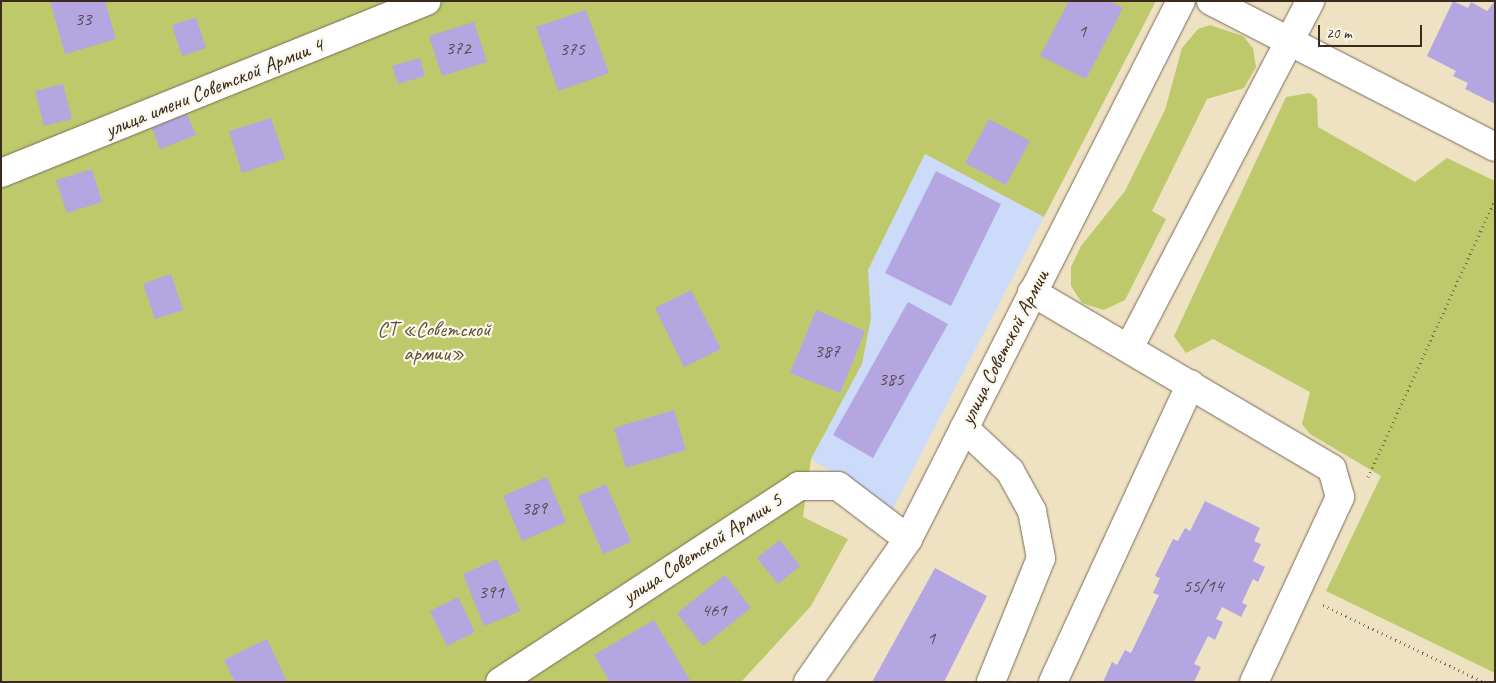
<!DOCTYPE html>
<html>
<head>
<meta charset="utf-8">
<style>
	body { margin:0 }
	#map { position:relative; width:1496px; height:683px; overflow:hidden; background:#efe2c3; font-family:Caveat,sans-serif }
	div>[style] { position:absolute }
	.built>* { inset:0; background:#cbdbf9 }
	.green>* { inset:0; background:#bdc96b }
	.building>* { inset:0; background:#b4a6e1 }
	.path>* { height:3px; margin-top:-1.5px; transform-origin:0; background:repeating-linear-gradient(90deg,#7a6a58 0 1px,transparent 0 5px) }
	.roads { filter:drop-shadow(0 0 1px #7a6a58) drop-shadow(0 0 1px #7a6a58) }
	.minor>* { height:28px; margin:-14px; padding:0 14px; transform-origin:14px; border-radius:14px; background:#fff }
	span { translate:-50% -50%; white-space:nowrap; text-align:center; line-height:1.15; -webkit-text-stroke:4.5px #fbf7ec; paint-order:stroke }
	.number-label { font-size:19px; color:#59494f }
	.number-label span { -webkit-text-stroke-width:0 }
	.street-label { font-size:21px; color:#3b2a1e }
	.park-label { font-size:21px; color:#5c5231 }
	.frame { position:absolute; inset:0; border:2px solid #3b2a1e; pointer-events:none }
	.scale { position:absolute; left:1318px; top:25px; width:104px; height:22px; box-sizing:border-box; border:2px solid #3b2a1e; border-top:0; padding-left:6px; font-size:15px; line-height:18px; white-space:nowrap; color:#3b2a1e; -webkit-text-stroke:4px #fbf7ec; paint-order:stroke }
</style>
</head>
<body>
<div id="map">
	<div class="built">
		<div style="clip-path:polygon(925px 154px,1044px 217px,892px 510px,811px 459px,862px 364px,871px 318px,868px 270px)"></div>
	</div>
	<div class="green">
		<div style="clip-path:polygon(1px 1px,1156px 1px,1044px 217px,925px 154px,868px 270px,871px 318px,862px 364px,811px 459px,803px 517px,848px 539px,811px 606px,741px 682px,1px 682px)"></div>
		<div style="clip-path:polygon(1210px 25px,1243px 36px,1253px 48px,1256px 67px,1244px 88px,1207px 99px,1152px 211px,1166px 219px,1125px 300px,1104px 310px,1082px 303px,1071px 286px,1071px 267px,1081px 246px,1125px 191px,1165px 110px,1182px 48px,1198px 29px)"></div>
		<div style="clip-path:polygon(1310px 93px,1317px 99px,1318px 127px,1415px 182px,1447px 158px,1495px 181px,1495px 673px,1326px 591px,1381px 476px,1310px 434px,1302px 424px,1310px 392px,1213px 339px,1186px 353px,1174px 336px,1286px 97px)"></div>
	</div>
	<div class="building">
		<div style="clip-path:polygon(50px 1px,105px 1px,116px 39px,65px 54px)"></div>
		<div style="clip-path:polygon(1069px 1px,1109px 1px,1123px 8px,1086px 79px,1040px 56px)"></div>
		<div style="clip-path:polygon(1453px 1px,1468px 8px,1471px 2px,1487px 11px,1495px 1px,1495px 104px,1465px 89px,1468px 83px,1453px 76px,1456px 71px,1427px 56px)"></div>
		<div style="clip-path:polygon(586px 10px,609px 73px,558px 91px,536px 27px)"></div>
		<div style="clip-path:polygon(196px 17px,206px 48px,182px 56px,172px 25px)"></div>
		<div style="clip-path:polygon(474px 22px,487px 62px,442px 76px,429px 36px)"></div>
		<div style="clip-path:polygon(420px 58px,425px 76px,398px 84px,392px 66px)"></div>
		<div style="clip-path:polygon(63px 84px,72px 119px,44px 126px,35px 91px)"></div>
		<div style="clip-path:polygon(187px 114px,196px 135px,160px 149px,152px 128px)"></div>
		<div style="clip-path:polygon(271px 118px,285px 159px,242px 173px,229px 131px)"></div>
		<div style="clip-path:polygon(989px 119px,1030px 141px,1006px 185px,965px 163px)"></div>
		<div style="clip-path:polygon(92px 169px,102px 202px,67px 213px,56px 180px)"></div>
		<div style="clip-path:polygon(936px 171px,1001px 204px,951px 306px,885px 273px)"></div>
		<div style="clip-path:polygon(171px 274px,183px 310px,155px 319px,143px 284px)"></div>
		<div style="clip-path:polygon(691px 290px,721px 349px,684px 367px,655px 308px)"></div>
		<div style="clip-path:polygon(908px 302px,948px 324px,873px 458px,833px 435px)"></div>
		<div style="clip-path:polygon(816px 310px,865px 331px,840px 393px,790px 373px)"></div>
		<div style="clip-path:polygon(674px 410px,686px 450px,626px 468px,614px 428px)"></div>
		<div style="clip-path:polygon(547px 477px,566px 522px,522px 541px,503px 496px)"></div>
		<div style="clip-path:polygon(606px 484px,631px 542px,603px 554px,578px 496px)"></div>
		<div style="clip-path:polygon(1205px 501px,1260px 528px,1254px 541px,1261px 544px,1253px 561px,1265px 567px,1258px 582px,1253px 579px,1242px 603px,1247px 605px,1241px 617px,1222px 607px,1216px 619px,1223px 622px,1215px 640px,1208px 636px,1194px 664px,1201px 667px,1194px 682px,1103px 682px,1112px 662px,1117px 665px,1125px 650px,1131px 653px,1159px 595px,1153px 593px,1160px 578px,1155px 576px,1173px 539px,1178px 541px,1185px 528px,1190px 531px)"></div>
		<div style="clip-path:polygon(780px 540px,800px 566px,778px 584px,757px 558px)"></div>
		<div style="clip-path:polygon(497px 559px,520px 611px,484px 626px,463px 574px)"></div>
		<div style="clip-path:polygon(935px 568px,987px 596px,944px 682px,872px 682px)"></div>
		<div style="clip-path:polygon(725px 575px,751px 608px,703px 646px,677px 613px)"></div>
		<div style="clip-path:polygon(458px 597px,475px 632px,447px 646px,430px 611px)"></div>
		<div style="clip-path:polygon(654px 620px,691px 682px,610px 682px,594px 655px)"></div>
		<div style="clip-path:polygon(267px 639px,287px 682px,235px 682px,224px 660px)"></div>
	</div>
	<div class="path">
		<div style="left:1368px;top:477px;width:305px;rotate:-65.4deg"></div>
		<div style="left:1323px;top:605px;width:178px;rotate:25.6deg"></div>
	</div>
	<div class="roads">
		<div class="minor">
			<div style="left:1211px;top:1px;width:319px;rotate:27.2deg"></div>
			<div style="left:1px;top:173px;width:459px;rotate:-22deg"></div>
			<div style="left:1032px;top:292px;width:348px;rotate:30.5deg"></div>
			<div style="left:1332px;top:469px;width:29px;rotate:74deg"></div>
			<div style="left:1340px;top:497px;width:204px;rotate:114.9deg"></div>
			<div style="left:1130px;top:346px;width:389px;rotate:-62.4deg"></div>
			<div style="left:964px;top:428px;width:63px;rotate:43.1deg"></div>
			<div style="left:1010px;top:471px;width:46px;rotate:61.2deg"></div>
			<div style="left:1032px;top:511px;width:48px;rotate:79.2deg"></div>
			<div style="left:1041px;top:558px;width:134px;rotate:112deg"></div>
			<div style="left:500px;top:682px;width:358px;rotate:-33.2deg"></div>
			<div style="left:799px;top:486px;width:39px"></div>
			<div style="left:838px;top:486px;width:88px;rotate:37.1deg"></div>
			<div style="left:808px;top:682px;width:174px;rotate:-55deg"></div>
			<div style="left:908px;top:539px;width:603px;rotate:-63.1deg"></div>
			<div style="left:1053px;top:682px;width:328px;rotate:-65.2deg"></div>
		</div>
	</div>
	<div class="number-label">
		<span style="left:83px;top:20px">33</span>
		<span style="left:1082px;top:32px">1</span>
		<span style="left:458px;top:49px">372</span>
		<span style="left:572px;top:50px">375</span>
		<span style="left:827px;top:352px">387</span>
		<span style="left:891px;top:380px">385</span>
		<span style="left:534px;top:509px">389</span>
		<span style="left:1203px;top:587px">55/14</span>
		<span style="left:491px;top:593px">391</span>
		<span style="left:714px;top:611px">461</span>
		<span style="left:931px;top:639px">1</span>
	</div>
	<div class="street-label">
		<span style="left:214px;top:87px;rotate:-22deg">улица имени Советской Армии 4</span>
		<span style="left:1004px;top:347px;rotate:-63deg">улица Советской Армии</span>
		<span style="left:702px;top:548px;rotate:-33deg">улица Советской Армии 5</span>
	</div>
	<div class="park-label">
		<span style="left:434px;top:341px">СТ «Советской<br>армии»</span>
	</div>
	<div class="frame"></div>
	<div class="scale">20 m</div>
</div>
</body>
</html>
